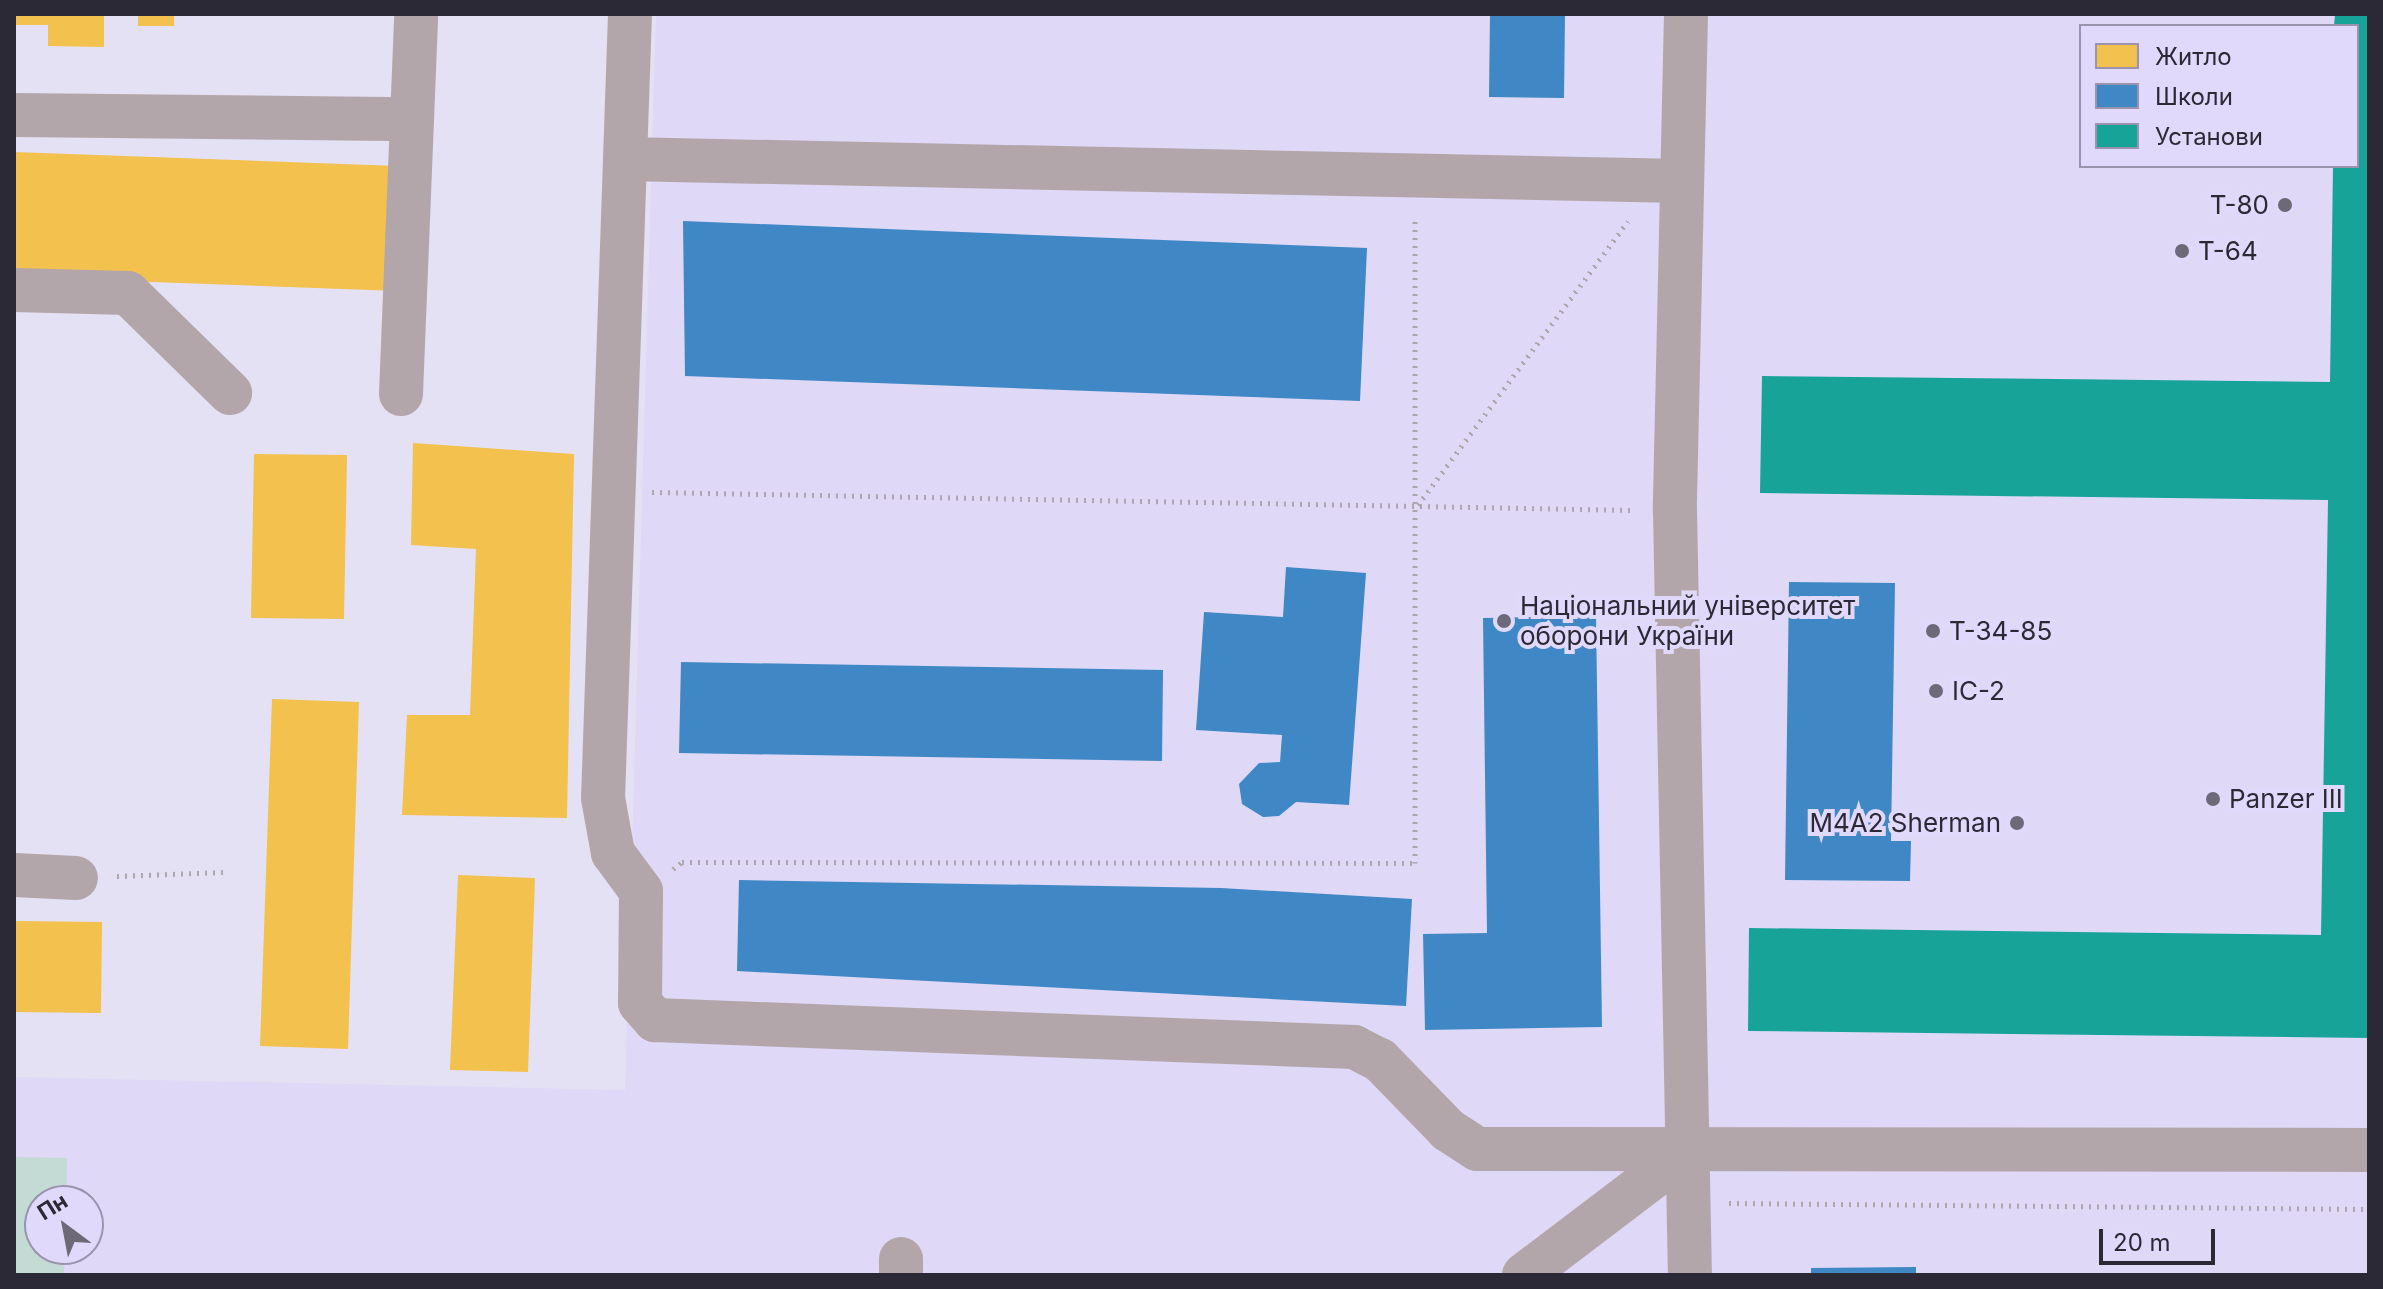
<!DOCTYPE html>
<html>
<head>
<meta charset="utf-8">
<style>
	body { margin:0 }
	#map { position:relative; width:2383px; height:1289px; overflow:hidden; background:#e5e1f4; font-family:Inter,sans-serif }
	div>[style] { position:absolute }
	.built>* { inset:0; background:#dfd8f7 }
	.green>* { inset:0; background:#c4dad5 }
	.homes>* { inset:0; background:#f2c14e }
	.schools>* { inset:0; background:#3f88c5 }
	.public>* { inset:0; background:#17a398 }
	.path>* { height:5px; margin-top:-2.5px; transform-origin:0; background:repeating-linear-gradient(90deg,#aea5ad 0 2px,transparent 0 8px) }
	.minor>* { height:44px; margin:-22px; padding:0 22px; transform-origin:22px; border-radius:22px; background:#b3a6aa }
	.dots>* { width:22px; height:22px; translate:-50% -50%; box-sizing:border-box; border:4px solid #e1d9fc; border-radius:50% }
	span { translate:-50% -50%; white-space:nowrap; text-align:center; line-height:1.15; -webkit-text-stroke:8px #e1d9fc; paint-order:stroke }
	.poi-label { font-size:26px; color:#2c2936 }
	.right { translate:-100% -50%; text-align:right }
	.left { translate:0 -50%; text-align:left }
	.frame { position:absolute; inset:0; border:16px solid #2c2936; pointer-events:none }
	.legend { position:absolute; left:2079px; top:24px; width:280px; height:144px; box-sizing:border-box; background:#e1d9fc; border:2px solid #9993ad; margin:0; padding:10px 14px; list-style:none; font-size:24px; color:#2c2936 }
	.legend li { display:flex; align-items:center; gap:16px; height:40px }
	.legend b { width:40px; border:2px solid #9993ad }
	.north { position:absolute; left:24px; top:1185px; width:80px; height:80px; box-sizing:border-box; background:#e1d9fc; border:2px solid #9993ad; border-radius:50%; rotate:328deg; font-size:22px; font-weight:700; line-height:32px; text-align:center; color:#2c2936 }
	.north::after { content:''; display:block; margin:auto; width:28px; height:36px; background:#6d6978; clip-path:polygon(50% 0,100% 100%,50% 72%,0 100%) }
	.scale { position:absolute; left:2099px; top:1229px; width:116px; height:36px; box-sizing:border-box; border:4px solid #2c2936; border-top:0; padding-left:10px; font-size:24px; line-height:28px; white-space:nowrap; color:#2c2936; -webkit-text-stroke:6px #e1d9fc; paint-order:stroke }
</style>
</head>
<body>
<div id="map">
	<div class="built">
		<div style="clip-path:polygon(evenodd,656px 14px,2369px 14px,2369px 1275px,14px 1275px,14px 1077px,625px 1090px,656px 14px,2081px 26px,2357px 26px,2357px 166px,2081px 166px,2081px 26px,656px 14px,40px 1201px,88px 1201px,88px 1249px,40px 1249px,40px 1201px)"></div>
	</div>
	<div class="green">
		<div style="clip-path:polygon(14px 1157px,67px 1158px,66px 1201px,40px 1201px,40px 1249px,65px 1249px,64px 1275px,14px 1275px)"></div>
	</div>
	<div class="homes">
		<div style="clip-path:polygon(14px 14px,104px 14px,104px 47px,48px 46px,48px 25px,14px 25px)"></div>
		<div style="clip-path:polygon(138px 14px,174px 14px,174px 26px,138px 26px)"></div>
		<div style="clip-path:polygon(14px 152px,397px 166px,397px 291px,14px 277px)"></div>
		<div style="clip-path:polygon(413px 443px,574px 454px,567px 818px,402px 815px,407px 715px,470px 715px,476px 549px,411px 545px)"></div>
		<div style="clip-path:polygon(254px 454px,347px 455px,344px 619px,251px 618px)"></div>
		<div style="clip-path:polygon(272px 699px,359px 702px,348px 1049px,260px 1046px)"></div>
		<div style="clip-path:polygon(458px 875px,535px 878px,528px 1072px,450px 1070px)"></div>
		<div style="clip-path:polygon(14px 921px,102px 922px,101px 1013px,14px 1012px)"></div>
	</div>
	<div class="schools">
		<div style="clip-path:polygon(1490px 14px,1565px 14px,1564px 98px,1489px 97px)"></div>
		<div style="clip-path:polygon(683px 221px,1367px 248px,1360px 401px,685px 376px)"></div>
		<div style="clip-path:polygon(1286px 567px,1366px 573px,1349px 805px,1296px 802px,1279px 816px,1263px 817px,1242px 804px,1239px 784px,1259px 763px,1280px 762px,1282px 735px,1196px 730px,1204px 612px,1283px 617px)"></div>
		<div style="clip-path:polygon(1789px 582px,1895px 583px,1891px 841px,1911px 841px,1910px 881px,1785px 880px)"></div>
		<div style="clip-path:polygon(1596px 616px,1602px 1027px,1425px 1030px,1423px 934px,1487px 933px,1483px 618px)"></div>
		<div style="clip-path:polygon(681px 662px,1163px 670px,1162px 761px,679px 753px)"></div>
		<div style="clip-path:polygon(739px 880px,1221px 888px,1412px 899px,1406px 1006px,737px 971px)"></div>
		<div style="clip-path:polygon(1916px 1267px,1916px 1275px,1811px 1275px,1811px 1268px)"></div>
	</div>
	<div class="public">
		<div style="clip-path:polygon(2335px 14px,2369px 14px,2369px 1038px,1748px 1031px,1749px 928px,2321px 935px,2328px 500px,1760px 493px,1762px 376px,2330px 382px,2333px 166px,2357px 166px,2357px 26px,2334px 26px)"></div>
	</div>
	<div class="path">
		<div style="left:652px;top:492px;width:982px;rotate:1.05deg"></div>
		<div style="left:1418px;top:505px;width:353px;rotate:-53.5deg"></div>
		<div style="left:673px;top:869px;width:11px;rotate:-38deg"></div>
		<div style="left:682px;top:862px;width:733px;rotate:0.08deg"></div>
		<div style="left:1415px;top:863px;width:647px;rotate:-90deg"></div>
		<div style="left:117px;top:876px;width:106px;rotate:-2.2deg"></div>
		<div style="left:1729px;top:1203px;width:640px;rotate:0.54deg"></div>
	</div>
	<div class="minor">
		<div style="left:630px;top:14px;width:784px;rotate:91.97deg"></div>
		<div style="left:603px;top:798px;width:56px;rotate:79.7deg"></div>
		<div style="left:613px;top:853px;width:47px;rotate:53.6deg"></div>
		<div style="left:641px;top:891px;width:112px;rotate:90.5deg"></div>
		<div style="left:640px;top:1003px;width:23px;rotate:49deg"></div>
		<div style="left:655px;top:1020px;width:700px;rotate:2.21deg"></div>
		<div style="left:1354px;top:1047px;width:29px;rotate:27deg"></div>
		<div style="left:1380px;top:1060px;width:98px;rotate:45.8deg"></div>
		<div style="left:1448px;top:1130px;width:35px;rotate:33deg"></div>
		<div style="left:1477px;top:1149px;width:892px;rotate:0.06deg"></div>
		<div style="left:1686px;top:14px;width:497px;rotate:91.3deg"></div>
		<div style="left:1675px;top:511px;width:764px;rotate:88.88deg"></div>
		<div style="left:14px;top:115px;width:398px;rotate:0.6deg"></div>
		<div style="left:625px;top:159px;width:1056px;rotate:1.19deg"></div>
		<div style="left:14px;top:290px;width:114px;rotate:1.5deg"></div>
		<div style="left:128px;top:293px;width:143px;rotate:44.4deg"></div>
		<div style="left:401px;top:394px;width:380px;rotate:-87.7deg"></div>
		<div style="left:14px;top:875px;width:62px;rotate:2.8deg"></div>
		<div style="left:901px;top:1259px;width:16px;rotate:90deg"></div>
		<div style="left:1524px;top:1275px;width:203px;rotate:-37.2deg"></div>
	</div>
	<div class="dots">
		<div style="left:2285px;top:205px;background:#6d6978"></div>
		<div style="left:2182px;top:251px;background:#6d6978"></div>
		<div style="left:1504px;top:621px;background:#6d6978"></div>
		<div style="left:1933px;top:631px;background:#6d6978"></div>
		<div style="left:1936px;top:691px;background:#6d6978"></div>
		<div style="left:2213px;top:799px;background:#6d6978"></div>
		<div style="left:2017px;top:823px;background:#6d6978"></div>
	</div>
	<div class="poi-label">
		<span class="right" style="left:2269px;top:205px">Т-80</span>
		<span class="left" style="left:2198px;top:251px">Т-64</span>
		<span class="left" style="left:1520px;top:621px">Національний університет<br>оборони України</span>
		<span class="left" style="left:1949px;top:631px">Т-34-85</span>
		<span class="left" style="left:1952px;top:691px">ІС-2</span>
		<span class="left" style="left:2229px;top:799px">Panzer III</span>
		<span class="right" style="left:2001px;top:823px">M4A2 Sherman</span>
	</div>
	<div class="frame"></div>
	<ul class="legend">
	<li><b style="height:22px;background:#f2c14e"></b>Житло</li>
	<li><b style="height:22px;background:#3f88c5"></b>Школи</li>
	<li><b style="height:22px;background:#17a398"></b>Установи</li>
	</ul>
	<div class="north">Пн</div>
	<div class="scale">20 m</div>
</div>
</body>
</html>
